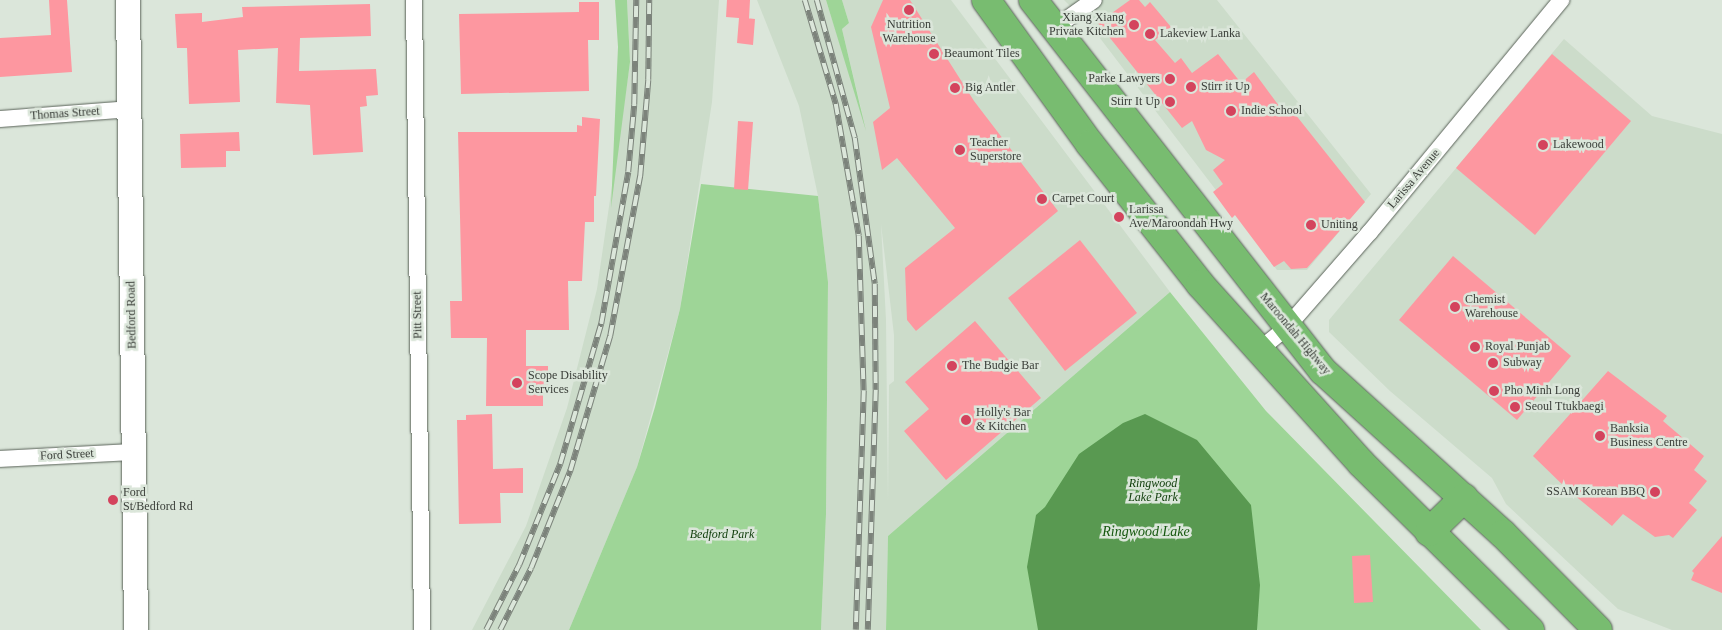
<!DOCTYPE html>
<html>
<head>
<meta charset="utf-8">
<style>
	body { margin:0 }
	#map { position:relative; width:1722px; height:630px; overflow:hidden; background:#dbe6da; font-family:"Times New Roman",serif }
	div>[style] { position:absolute }
	.built>* { inset:0; background:#ccdcca }
	.green>* { inset:0; background:#9ed597 }
	.water>* { inset:0; background:#599951 }
	.building>* { inset:0; background:#fd97a0 }
	.roads { filter:drop-shadow(0 0 1px #596258) drop-shadow(0 0 1px #596258) }
	.minor>* { height:16px; margin:-8px; padding:0 8px; transform-origin:8px; border-radius:8px; background:#fff }
	.secondary>* { height:24px; margin:-12px; padding:0 12px; transform-origin:12px; border-radius:12px; background:#fff }
	.trunk>* { height:28px; margin:-14px; padding:0 14px; transform-origin:14px; border-radius:14px; background:#78bc70 }
	.rail>* { height:5.5px; margin-top:-2.75px; transform-origin:0; background:repeating-linear-gradient(90deg,#dbe6da 0 11px,#7c837b 0 22px); box-sizing:border-box; border-block:1px solid #7c837b }
	.dots>* { width:14px; height:14px; translate:-50% -50%; box-sizing:border-box; border:2px solid #dbe6da; border-radius:50% }
	span { translate:-50% -50%; white-space:nowrap; text-align:center; line-height:1.15; -webkit-text-stroke:5px #dbe6da; paint-order:stroke }
	.poi-label { font-size:12px; color:#393d38 }
	.right { translate:-100% -50%; text-align:right }
	.left { translate:0 -50%; text-align:left }
	.street-label { font-size:12px; color:#393d38 }
	.park-label { font-size:12px; color:#0e3c09; font-style:italic }
	.water-label { font-size:14px; color:#16580f; font-style:italic }
</style>
</head>
<body>
<div id="map">
	<div class="built">
		<div style="clip-path:polygon(627px 0,719px 0,712px 102px,680px 309px,637px 467px,569px 630px,472px 630px,526px 526px,567px 408px,597px 289px,630px 62px)"></div>
		<div style="clip-path:polygon(evenodd,757px 0,826px 0,863px 117px,842px 29px,849px 23px,842px 0,951px 0,1170px 292px,888px 536px,886px 630px,821px 630px,826px 514px,828px 282px,818px 196px,799px 106px,757px 0,881px 224px,894px 335px,894px 381px,889px 385px,888px 502px,886px 320px,881px 224px)"></div>
		<div style="clip-path:polygon(1064px 0,1217px 0,1371px 194px,1307px 270px,1277px 270px,1093px 29px)"></div>
		<div style="clip-path:polygon(1564px 39px,1652px 116px,1722px 134px,1722px 630px,1672px 630px,1618px 609px,1506px 504px,1492px 478px,1390px 391px,1329px 332px,1329px 320px)"></div>
	</div>
	<div class="green">
		<div style="clip-path:polygon(615px 0,627px 0,630px 62px,611px 208px,618px 47px)"></div>
		<div style="clip-path:polygon(826px 0,842px 0,849px 23px,842px 29px,866px 131px)"></div>
		<div style="clip-path:polygon(701px 184px,818px 196px,828px 282px,826px 514px,821px 630px,569px 630px,637px 467px,655px 407px,680px 309px)"></div>
		<div style="clip-path:polygon(1170px 292px,1266px 411px,1481px 630px,886px 630px,888px 536px)"></div>
	</div>
	<div class="water">
		<div style="clip-path:polygon(1145px 414px,1197px 440px,1251px 505px,1260px 585px,1257px 630px,1038px 630px,1027px 567px,1036px 515px,1045px 507px,1079px 454px,1123px 423px)"></div>
	</div>
	<div class="building">
		<div style="clip-path:polygon(49px 0,67px 0,72px 72px,0 77px,0 38px,51px 35px)"></div>
		<div style="clip-path:polygon(727px 0,750px 0,749px 19px,746px 18px,755px 19px,753px 45px,737px 43px,739px 18px,726px 17px)"></div>
		<div style="clip-path:polygon(883px 0,910px 0,974px 101px,1058px 211px,916px 331px,907px 320px,905px 268px,955px 228px,897px 158px,882px 170px,873px 122px,890px 108px,871px 27px)"></div>
		<div style="clip-path:polygon(1130px 0,1139px 0,1145px 7px,1150px 2px,1171px 27px,1155px 40px,1175px 63px,1181px 58px,1192px 73px,1218px 54px,1241px 83px,1254px 72px,1285px 114px,1291px 109px,1365px 202px,1307px 268px,1291px 269px,1284px 261px,1274px 267px,1235px 215px,1232px 218px,1213px 192px,1223px 184px,1213px 170px,1225px 160px,1206px 150px,1192px 121px,1182px 128px,1098px 23px)"></div>
		<div style="clip-path:polygon(579px 2px,599px 2px,599px 40px,588px 40px,589px 91px,461px 94px,459px 14px,579px 12px)"></div>
		<div style="clip-path:polygon(370px 4px,371px 36px,300px 38px,299px 71px,376px 69px,378px 95px,366px 96px,367px 106px,360px 107px,363px 152px,313px 155px,310px 105px,276px 103px,278px 48px,238px 50px,240px 102px,189px 104px,187px 48px,177px 48px,175px 14px,202px 13px,202px 22px,243px 17px,242px 7px)"></div>
		<div style="clip-path:polygon(1552px 54px,1631px 121px,1535px 235px,1456px 168px)"></div>
		<div style="clip-path:polygon(582px 117px,600px 119px,596px 196px,594px 196px,594px 222px,585px 222px,582px 281px,568px 281px,569px 330px,526px 330px,526px 366px,548px 366px,548px 389px,543px 389px,543px 406px,486px 406px,487px 338px,451px 338px,450px 301px,462px 301px,458px 132px,577px 132px,577px 125px,582px 126px)"></div>
		<div style="clip-path:polygon(738px 121px,753px 122px,748px 190px,734px 189px)"></div>
		<div style="clip-path:polygon(239px 132px,240px 151px,226px 151px,226px 167px,181px 168px,180px 134px)"></div>
		<div style="clip-path:polygon(1080px 240px,1137px 313px,1065px 371px,1008px 298px)"></div>
		<div style="clip-path:polygon(1453px 256px,1571px 356px,1517px 420px,1399px 320px)"></div>
		<div style="clip-path:polygon(975px 321px,1041px 398px,946px 480px,904px 431px,929px 409px,905px 382px)"></div>
		<div style="clip-path:polygon(1608px 371px,1667px 416px,1663px 421px,1704px 456px,1694px 470px,1707px 481px,1689px 503px,1697px 510px,1673px 538px,1669px 535px,1655px 537px,1623px 514px,1612px 526px,1568px 490px,1533px 456px)"></div>
		<div style="clip-path:polygon(492px 414px,493px 469px,523px 468px,523px 493px,500px 493px,501px 523px,459px 524px,457px 420px,466px 420px,466px 415px)"></div>
		<div style="clip-path:polygon(1722px 536px,1722px 593px,1691px 580px,1694px 573px,1692px 571px)"></div>
		<div style="clip-path:polygon(1370px 555px,1373px 602px,1354px 603px,1352px 556px)"></div>
	</div>
	<div class="roads">
		<div class="minor">
			<div style="left:414px;top:0;width:630px;rotate:89.27deg"></div>
			<div style="left:1053px;top:29px;width:50px;rotate:-35.3deg"></div>
			<div style="left:0;top:119px;width:130px;rotate:-4.4deg"></div>
			<div style="left:1259px;top:350px;width:36px;rotate:-39deg"></div>
			<div style="left:1287px;top:327px;width:126px;rotate:-48.9deg"></div>
			<div style="left:1370px;top:232px;width:301px;rotate:-50.5deg"></div>
			<div style="left:0;top:459px;width:134px;rotate:-3deg"></div>
		</div>
		<div class="secondary">
			<div style="left:128px;top:0;width:630px;rotate:89.27deg"></div>
		</div>
		<div class="trunk">
			<div style="left:986px;top:0;width:178px;rotate:54.2deg"></div>
			<div style="left:1090px;top:144px;width:178px;rotate:51.8deg"></div>
			<div style="left:1200px;top:284px;width:241px;rotate:48deg"></div>
			<div style="left:1361px;top:463px;width:238px;rotate:44.7deg"></div>
			<div style="left:1033px;top:0;width:471px;rotate:52deg"></div>
			<div style="left:1323px;top:371px;width:243px;rotate:42.2deg"></div>
			<div style="left:1503px;top:534px;width:135px;rotate:45.3deg"></div>
			<div style="left:1429px;top:532px;width:49px;rotate:-44.2deg"></div>
		</div>
	</div>
	<div class="rail">
		<div style="left:805px;top:0;width:109px;rotate:73.4deg"></div>
		<div style="left:836px;top:104px;width:134px;rotate:80.1deg"></div>
		<div style="left:859px;top:236px;width:155px;rotate:88.2deg"></div>
		<div style="left:864px;top:391px;width:239px;rotate:91.9deg"></div>
		<div style="left:817px;top:0;width:143px;rotate:74.6deg"></div>
		<div style="left:855px;top:138px;width:147px;rotate:82.2deg"></div>
		<div style="left:875px;top:284px;width:106px;rotate:89.5deg"></div>
		<div style="left:876px;top:390px;width:240px;rotate:91.9deg"></div>
		<div style="left:486px;top:630px;width:73px;rotate:-63.1deg"></div>
		<div style="left:519px;top:565px;width:109px;rotate:-67.9deg"></div>
		<div style="left:560px;top:464px;width:146px;rotate:-73.7deg"></div>
		<div style="left:601px;top:324px;width:154px;rotate:-79.9deg"></div>
		<div style="left:628px;top:172px;width:67px;rotate:-84.9deg"></div>
		<div style="left:634px;top:105px;width:105px;rotate:-88.9deg"></div>
		<div style="left:500px;top:630px;width:69px;rotate:-63.4deg"></div>
		<div style="left:531px;top:568px;width:105px;rotate:-68.1deg"></div>
		<div style="left:570px;top:471px;width:141px;rotate:-73.5deg"></div>
		<div style="left:610px;top:336px;width:163px;rotate:-79.4deg"></div>
		<div style="left:640px;top:176px;width:96px;rotate:-85.2deg"></div>
		<div style="left:648px;top:80px;width:80px;rotate:-89.3deg"></div>
	</div>
	<div class="dots">
		<div style="left:909px;top:10px;background:#d4435d"></div>
		<div style="left:1134px;top:25px;background:#d4435d"></div>
		<div style="left:1150px;top:34px;background:#d4435d"></div>
		<div style="left:934px;top:54px;background:#d4435d"></div>
		<div style="left:1170px;top:79px;background:#d4435d"></div>
		<div style="left:1191px;top:87px;background:#d4435d"></div>
		<div style="left:955px;top:88px;background:#d4435d"></div>
		<div style="left:1170px;top:102px;background:#d4435d"></div>
		<div style="left:1231px;top:111px;background:#d4435d"></div>
		<div style="left:1543px;top:145px;background:#d4435d"></div>
		<div style="left:960px;top:150px;background:#d4435d"></div>
		<div style="left:1042px;top:199px;background:#d4435d"></div>
		<div style="left:1119px;top:217px;background:#d4435d"></div>
		<div style="left:1311px;top:225px;background:#d4435d"></div>
		<div style="left:1455px;top:307px;background:#d4435d"></div>
		<div style="left:1475px;top:347px;background:#d4435d"></div>
		<div style="left:1493px;top:363px;background:#d4435d"></div>
		<div style="left:952px;top:366px;background:#d4435d"></div>
		<div style="left:517px;top:383px;background:#d4435d"></div>
		<div style="left:1494px;top:391px;background:#d4435d"></div>
		<div style="left:1515px;top:407px;background:#d4435d"></div>
		<div style="left:966px;top:420px;background:#d4435d"></div>
		<div style="left:1600px;top:436px;background:#d4435d"></div>
		<div style="left:1655px;top:492px;background:#d4435d"></div>
		<div style="left:113px;top:500px;background:#d4435d"></div>
	</div>
	<div class="poi-label">
		<span class="right" style="left:1124px;top:25px">Xiang Xiang<br>Private Kitchen</span>
		<span style="left:909px;top:32px">Nutrition<br>Warehouse</span>
		<span class="left" style="left:1160px;top:34px">Lakeview Lanka</span>
		<span class="left" style="left:944px;top:54px">Beaumont Tiles</span>
		<span class="right" style="left:1160px;top:79px">Parke Lawyers</span>
		<span class="left" style="left:1201px;top:87px">Stirr it Up</span>
		<span class="left" style="left:965px;top:88px">Big Antler</span>
		<span class="right" style="left:1160px;top:102px">Stirr It Up</span>
		<span class="left" style="left:1241px;top:111px">Indie School</span>
		<span class="left" style="left:970px;top:150px">Teacher<br>Superstore</span>
		<span class="left" style="left:1553px;top:145px">Lakewood</span>
		<span class="left" style="left:1052px;top:199px">Carpet Court</span>
		<span class="left" style="left:1129px;top:217px">Larissa<br>Ave/Maroondah Hwy</span>
		<span class="left" style="left:1321px;top:225px">Uniting</span>
		<span class="left" style="left:1465px;top:307px">Chemist<br>Warehouse</span>
		<span class="left" style="left:1485px;top:347px">Royal Punjab</span>
		<span class="left" style="left:1503px;top:363px">Subway</span>
		<span class="left" style="left:962px;top:366px">The Budgie Bar</span>
		<span class="left" style="left:528px;top:383px">Scope Disability<br>Services</span>
		<span class="left" style="left:1504px;top:391px">Pho Minh Long</span>
		<span class="left" style="left:1525px;top:407px">Seoul Ttukbaegi</span>
		<span class="left" style="left:976px;top:420px">Holly's Bar<br>&amp; Kitchen</span>
		<span class="left" style="left:1610px;top:436px">Banksia<br>Business Centre</span>
		<span class="right" style="left:1645px;top:492px">SSAM Korean BBQ</span>
		<span class="left" style="left:123px;top:500px">Ford<br>St/Bedford Rd</span>
	</div>
	<div class="street-label">
		<span style="left:65px;top:114px;rotate:-4deg">Thomas Street</span>
		<span style="left:1414px;top:179px;rotate:-50deg">Larissa Avenue</span>
		<span style="left:132px;top:315px;rotate:-91deg">Bedford Road</span>
		<span style="left:418px;top:315px;rotate:-91deg">Pitt Street</span>
		<span style="left:1295px;top:334px;rotate:50deg">Maroondah Highway</span>
		<span style="left:67px;top:455px;rotate:-3deg">Ford Street</span>
	</div>
	<div class="park-label">
		<span style="left:1153px;top:491px">Ringwood<br>Lake Park</span>
		<span style="left:722px;top:535px">Bedford Park</span>
	</div>
	<div class="water-label">
		<span style="left:1146px;top:532px">Ringwood Lake</span>
	</div>
</div>
</body>
</html>
